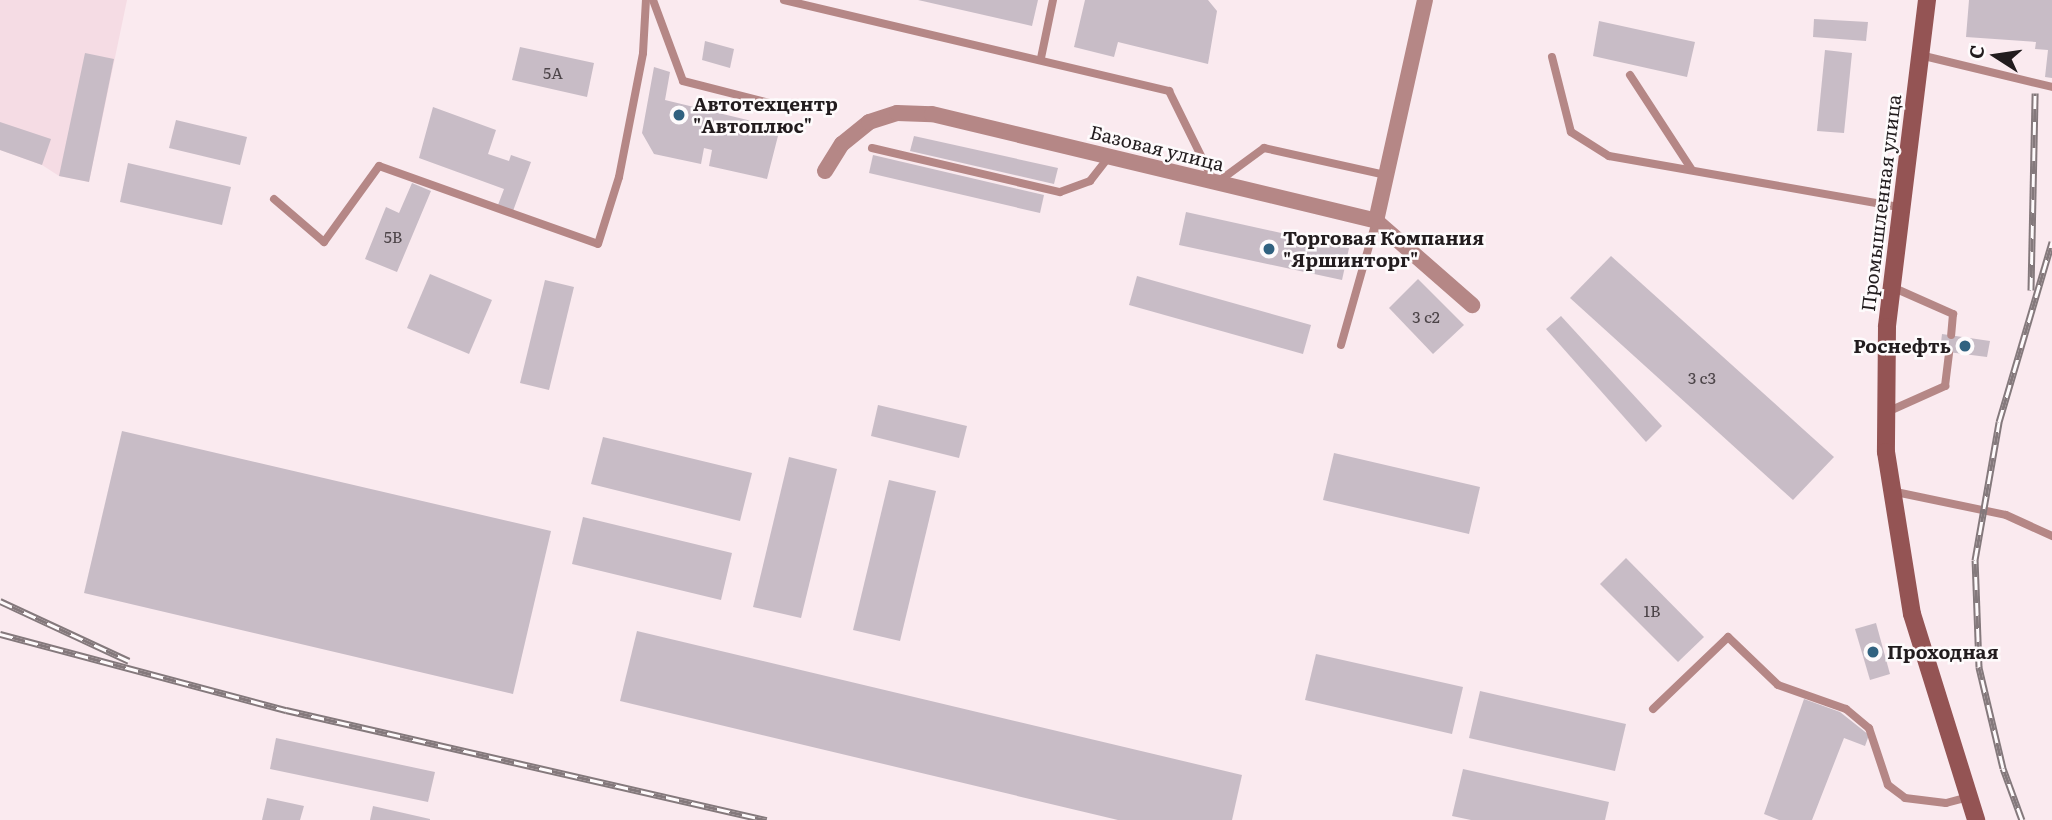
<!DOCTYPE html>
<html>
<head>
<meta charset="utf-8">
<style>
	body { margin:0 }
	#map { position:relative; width:2052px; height:820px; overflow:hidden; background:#faeaef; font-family:Literata,serif }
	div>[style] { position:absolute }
	.built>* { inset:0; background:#f5dce4 }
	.building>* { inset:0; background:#c8bcc6 }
	.lane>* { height:8px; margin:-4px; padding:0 4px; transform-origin:4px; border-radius:4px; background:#b58786 }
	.street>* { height:16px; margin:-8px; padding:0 8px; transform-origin:8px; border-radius:8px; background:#b58786 }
	.secondary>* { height:18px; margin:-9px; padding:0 9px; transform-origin:9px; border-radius:9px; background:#945454 }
	.rail>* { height:7px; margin-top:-3.5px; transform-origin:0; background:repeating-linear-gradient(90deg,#fefbfc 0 13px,#84797c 0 26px); box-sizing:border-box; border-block:2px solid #84797c }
	.dots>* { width:19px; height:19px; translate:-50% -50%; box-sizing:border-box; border:4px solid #fefbfc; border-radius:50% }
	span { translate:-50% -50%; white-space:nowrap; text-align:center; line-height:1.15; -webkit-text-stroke:5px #fefbfc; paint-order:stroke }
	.number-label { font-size:16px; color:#4c4448 }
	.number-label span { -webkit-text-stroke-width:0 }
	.poi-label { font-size:19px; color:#221c1e; font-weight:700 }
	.left { translate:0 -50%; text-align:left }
	.right { translate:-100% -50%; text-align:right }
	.street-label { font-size:19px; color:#221c1e }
	.north { position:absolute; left:1961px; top:21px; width:70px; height:70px; -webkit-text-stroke:5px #fefbfc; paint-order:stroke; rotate:282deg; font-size:19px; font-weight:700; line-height:28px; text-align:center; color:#221c1e }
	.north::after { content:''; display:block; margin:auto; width:24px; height:32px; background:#221c1e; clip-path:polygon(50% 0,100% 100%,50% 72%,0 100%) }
</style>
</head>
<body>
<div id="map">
	<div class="built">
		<div style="clip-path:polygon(0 0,127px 0,89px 182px,59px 176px,42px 165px,0 150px)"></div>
	</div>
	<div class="building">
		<div style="clip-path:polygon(918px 0,1038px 0,1032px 26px)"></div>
		<div style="clip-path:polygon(1085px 0,1208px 0,1217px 11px,1208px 64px,1118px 42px,1114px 57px,1074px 47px)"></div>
		<div style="clip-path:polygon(1969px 0,2052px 0,2052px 78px,2045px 77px,2048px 50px,2035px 49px,2036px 42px,1966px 37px)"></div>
		<div style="clip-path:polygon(1814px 19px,1868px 22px,1866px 41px,1813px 37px)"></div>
		<div style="clip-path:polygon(1599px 21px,1695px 42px,1687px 77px,1593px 56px)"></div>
		<div style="clip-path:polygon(705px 41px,734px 49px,730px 68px,702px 60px)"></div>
		<div style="clip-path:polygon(520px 47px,594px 63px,587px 97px,512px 80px)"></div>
		<div style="clip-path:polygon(1825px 50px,1852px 53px,1844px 133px,1817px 131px)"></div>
		<div style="clip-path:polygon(85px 53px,114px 59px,89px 182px,59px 176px)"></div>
		<div style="clip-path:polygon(654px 67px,670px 72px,665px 100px,780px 128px,767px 179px,709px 166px,712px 150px,704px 148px,701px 164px,654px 154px,642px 133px)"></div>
		<div style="clip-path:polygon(433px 107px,496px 130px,488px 154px,509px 161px,511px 155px,531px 162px,513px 211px,498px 205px,504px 189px,419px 158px)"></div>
		<div style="clip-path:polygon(176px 120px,247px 137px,240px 165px,169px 148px)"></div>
		<div style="clip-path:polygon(0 122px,51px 139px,42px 165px,0 150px)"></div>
		<div style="clip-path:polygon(914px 136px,1058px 168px,1054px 184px,910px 151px)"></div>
		<div style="clip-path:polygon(873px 155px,1044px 195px,1040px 213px,869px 173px)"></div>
		<div style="clip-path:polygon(128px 163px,231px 187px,222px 225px,120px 202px)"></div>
		<div style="clip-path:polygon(412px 183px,431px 191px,397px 272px,365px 259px,386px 207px,399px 213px)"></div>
		<div style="clip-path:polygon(1186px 212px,1349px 248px,1342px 280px,1179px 245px)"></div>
		<div style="clip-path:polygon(1611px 256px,1834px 457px,1793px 500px,1570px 298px)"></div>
		<div style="clip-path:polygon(430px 274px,492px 300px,469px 354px,407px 328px)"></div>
		<div style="clip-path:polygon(1137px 276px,1311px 325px,1303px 354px,1129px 305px)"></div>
		<div style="clip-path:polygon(1418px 279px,1464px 325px,1433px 354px,1389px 308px)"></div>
		<div style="clip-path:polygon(545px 280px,574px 287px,549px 390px,520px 383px)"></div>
		<div style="clip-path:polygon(1561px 316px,1662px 426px,1646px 442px,1546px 329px)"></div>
		<div style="clip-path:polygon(1942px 334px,1990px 341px,1987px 357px,1940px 351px)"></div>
		<div style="clip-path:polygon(878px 405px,967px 426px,959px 458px,871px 436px)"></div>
		<div style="clip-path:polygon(122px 431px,551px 531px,513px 694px,84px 593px)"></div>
		<div style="clip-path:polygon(603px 437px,752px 473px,740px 521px,591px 484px)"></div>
		<div style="clip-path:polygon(1334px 453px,1480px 487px,1469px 534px,1323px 500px)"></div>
		<div style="clip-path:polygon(789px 457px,837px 469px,801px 618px,753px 607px)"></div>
		<div style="clip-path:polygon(889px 480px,936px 491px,900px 641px,853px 630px)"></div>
		<div style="clip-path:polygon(583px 517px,732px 553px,721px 600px,572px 564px)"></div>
		<div style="clip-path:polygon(1626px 558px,1704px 637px,1678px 662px,1600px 584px)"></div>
		<div style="clip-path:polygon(1876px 623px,1890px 674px,1870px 680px,1855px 629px)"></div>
		<div style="clip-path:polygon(637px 631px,1242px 775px,1232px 820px,1118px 820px,620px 701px)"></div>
		<div style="clip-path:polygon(1316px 654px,1463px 687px,1452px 734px,1305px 700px)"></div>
		<div style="clip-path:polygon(1480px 691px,1626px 724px,1615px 771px,1469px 738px)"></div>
		<div style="clip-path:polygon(1804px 699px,1840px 712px,1869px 735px,1865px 746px,1844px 738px,1812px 820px,1779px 820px,1764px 814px)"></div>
		<div style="clip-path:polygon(276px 738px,435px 772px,428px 802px,270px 769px)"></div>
		<div style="clip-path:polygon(1463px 769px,1609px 802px,1605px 820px,1471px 820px,1452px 816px)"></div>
		<div style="clip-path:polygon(267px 798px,304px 806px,300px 820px,262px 820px)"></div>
		<div style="clip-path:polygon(373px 806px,430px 819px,430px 820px,370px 820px)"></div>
	</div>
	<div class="lane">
		<div style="left:653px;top:0;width:86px;rotate:69.7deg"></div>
		<div style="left:683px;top:81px;width:93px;rotate:14.3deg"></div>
		<div style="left:784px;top:0;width:396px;rotate:13.3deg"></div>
		<div style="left:1169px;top:91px;width:104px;rotate:63.7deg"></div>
		<div style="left:1215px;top:184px;width:61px;rotate:-36.3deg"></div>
		<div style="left:1264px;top:148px;width:125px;rotate:12.5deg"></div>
		<div style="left:1920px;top:55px;width:136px;rotate:13.6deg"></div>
		<div style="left:1552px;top:57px;width:77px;rotate:75.8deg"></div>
		<div style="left:1571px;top:132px;width:45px;rotate:32.3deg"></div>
		<div style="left:1609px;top:156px;width:294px;rotate:10deg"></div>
		<div style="left:1041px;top:58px;width:59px;rotate:-78.3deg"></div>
		<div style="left:1630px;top:75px;width:113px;rotate:56.9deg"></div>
		<div style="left:872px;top:148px;width:193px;rotate:13.2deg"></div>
		<div style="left:1060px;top:192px;width:32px;rotate:-20deg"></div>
		<div style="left:1090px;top:181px;width:29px;rotate:-52deg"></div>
		<div style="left:274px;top:199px;width:66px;rotate:40.7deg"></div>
		<div style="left:324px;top:242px;width:94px;rotate:-54.1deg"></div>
		<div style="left:379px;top:166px;width:232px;rotate:19.6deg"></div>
		<div style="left:598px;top:244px;width:70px;rotate:-72.6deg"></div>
		<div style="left:619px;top:177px;width:126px;rotate:-79deg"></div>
		<div style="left:643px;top:53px;width:53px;rotate:-86.8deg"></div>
		<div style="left:1892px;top:287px;width:67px;rotate:23.9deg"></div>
		<div style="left:1953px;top:314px;width:21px;rotate:95deg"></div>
		<div style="left:1341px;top:345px;width:129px;rotate:-74.2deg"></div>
		<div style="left:1887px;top:412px;width:64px;rotate:-24.1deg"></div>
		<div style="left:1945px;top:386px;width:34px;rotate:-83deg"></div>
		<div style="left:1891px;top:491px;width:117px;rotate:11.8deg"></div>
		<div style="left:2006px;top:515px;width:51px;rotate:24.5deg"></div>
		<div style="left:1653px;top:709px;width:104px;rotate:-43.8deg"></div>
		<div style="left:1728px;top:637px;width:69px;rotate:43.8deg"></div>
		<div style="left:1778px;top:685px;width:72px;rotate:19.4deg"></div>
		<div style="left:1846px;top:709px;width:30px;rotate:40deg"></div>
		<div style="left:1869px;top:728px;width:60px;rotate:71.6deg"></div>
		<div style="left:1888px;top:785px;width:21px;rotate:37deg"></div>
		<div style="left:1905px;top:798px;width:41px;rotate:7deg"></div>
		<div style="left:1946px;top:803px;width:23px;rotate:-15deg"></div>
	</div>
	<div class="street">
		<div style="left:825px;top:171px;width:32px;rotate:-58deg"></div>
		<div style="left:842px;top:144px;width:35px;rotate:-39deg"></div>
		<div style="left:869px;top:122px;width:29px;rotate:-18deg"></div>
		<div style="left:897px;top:113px;width:35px;rotate:2deg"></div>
		<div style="left:932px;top:114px;width:457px;rotate:13.5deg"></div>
		<div style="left:1376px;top:221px;width:128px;rotate:41.2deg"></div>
		<div style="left:1376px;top:221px;width:226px;rotate:-77.5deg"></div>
	</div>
	<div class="secondary">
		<div style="left:1927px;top:0;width:329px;rotate:97deg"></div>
		<div style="left:1887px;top:327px;width:125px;rotate:90.5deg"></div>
		<div style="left:1886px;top:452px;width:164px;rotate:80.9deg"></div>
		<div style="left:1912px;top:614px;width:216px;rotate:72.7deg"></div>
	</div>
	<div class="rail">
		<div style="left:2031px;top:290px;width:197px;rotate:-88.8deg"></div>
		<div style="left:0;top:601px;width:142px;rotate:24.9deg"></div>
		<div style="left:0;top:634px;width:296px;rotate:14.9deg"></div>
		<div style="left:286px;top:710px;width:493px;rotate:12.9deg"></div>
		<div style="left:2022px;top:820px;width:55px;rotate:-110.1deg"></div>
		<div style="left:2003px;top:768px;width:104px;rotate:-103.4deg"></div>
		<div style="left:1979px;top:667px;width:107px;rotate:-92.1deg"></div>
		<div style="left:1975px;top:560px;width:140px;rotate:-80.1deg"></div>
		<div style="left:1999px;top:422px;width:188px;rotate:-73.6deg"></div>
	</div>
	<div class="dots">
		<div style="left:679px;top:115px;background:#316280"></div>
		<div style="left:1269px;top:249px;background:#316280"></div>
		<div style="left:1965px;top:346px;background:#316280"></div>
		<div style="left:1873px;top:652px;background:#316280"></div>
	</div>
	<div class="number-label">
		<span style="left:553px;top:72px">5А</span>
		<span style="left:393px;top:236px">5В</span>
		<span style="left:1426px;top:316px">3 с2</span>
		<span style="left:1702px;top:377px">3 с3</span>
		<span style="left:1652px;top:610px">1В</span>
	</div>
	<div class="poi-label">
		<span class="left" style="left:693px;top:115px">Автотехцентр<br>"Автоплюс"</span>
		<span class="left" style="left:1283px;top:249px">Торговая Компания<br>"Яршинторг"</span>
		<span class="right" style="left:1951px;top:346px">Роснефть</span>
		<span class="left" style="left:1887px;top:652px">Проходная</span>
	</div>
	<div class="street-label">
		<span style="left:1157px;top:148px;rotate:14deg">Базовая улица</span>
		<span style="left:1881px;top:203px;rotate:-83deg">Промышленная улица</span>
	</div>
	<div class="north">С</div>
</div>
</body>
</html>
